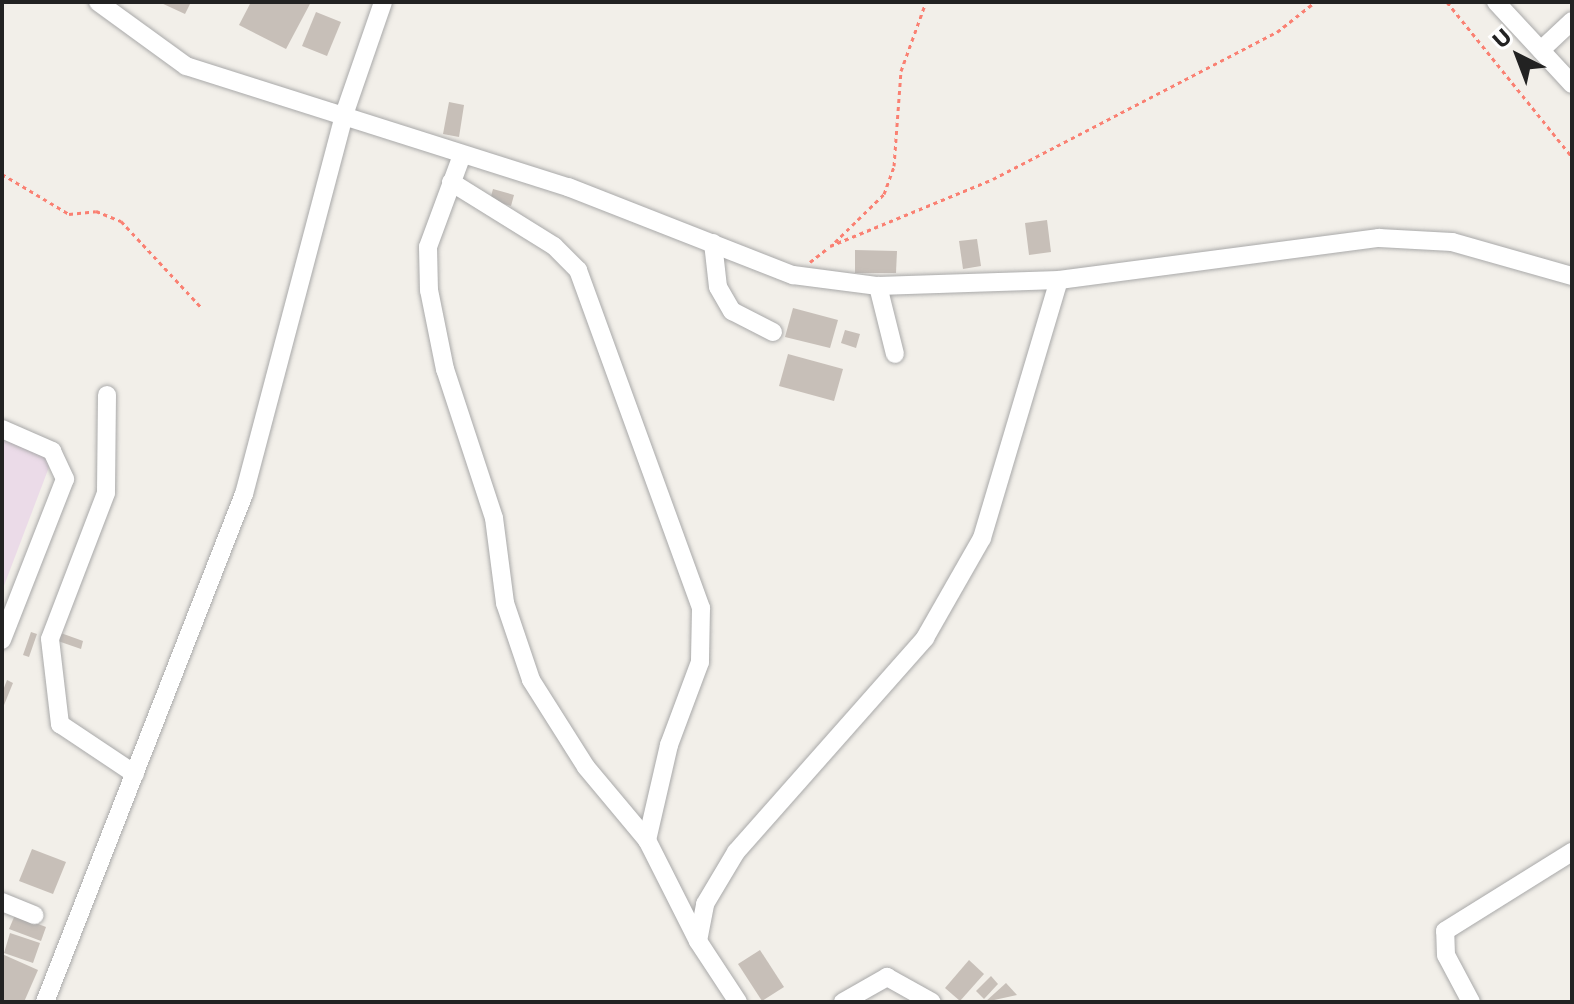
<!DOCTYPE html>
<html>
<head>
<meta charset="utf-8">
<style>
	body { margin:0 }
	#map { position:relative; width:1574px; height:1004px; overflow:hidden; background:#f2efe9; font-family:Commissioner,sans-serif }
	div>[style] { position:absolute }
	.industrial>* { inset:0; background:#ebdbe8 }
	.building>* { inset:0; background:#c7bfb8 }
	.path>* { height:3px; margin-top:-1.5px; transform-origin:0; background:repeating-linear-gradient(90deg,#fa8072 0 4px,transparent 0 8px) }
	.roads { filter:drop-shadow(0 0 2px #a9a9a9) drop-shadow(0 0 2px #a9a9a9) }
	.minor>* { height:18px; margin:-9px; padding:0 9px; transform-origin:9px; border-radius:9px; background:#fff }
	span { translate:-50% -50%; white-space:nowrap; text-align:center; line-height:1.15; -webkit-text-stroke:7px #fff; paint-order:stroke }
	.frame { position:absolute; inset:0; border:4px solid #222; pointer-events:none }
	.north { position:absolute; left:1478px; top:16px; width:80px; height:80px; -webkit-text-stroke:6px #fff; paint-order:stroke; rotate:318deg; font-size:22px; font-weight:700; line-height:32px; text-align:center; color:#222 }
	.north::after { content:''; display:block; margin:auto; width:28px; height:36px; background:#222; clip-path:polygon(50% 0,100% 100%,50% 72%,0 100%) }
</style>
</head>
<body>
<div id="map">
	<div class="industrial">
		<div style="clip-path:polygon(2px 435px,54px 454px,2px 591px)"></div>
	</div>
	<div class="building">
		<div style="clip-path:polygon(159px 2px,191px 2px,185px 14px)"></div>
		<div style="clip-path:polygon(251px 2px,311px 2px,286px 49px,239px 25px)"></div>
		<div style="clip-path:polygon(316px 12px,341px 22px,327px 56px,302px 46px)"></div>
		<div style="clip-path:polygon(449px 102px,464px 105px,459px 137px,443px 134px)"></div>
		<div style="clip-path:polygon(493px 189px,514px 195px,511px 206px,490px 200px)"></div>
		<div style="clip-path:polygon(1047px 220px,1051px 252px,1029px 255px,1025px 223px)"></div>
		<div style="clip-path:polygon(977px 239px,981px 266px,963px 269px,959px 241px)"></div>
		<div style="clip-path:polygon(855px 250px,897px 251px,896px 273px,855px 273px)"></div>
		<div style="clip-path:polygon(793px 308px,838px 320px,830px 348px,785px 337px)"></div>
		<div style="clip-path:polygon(845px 330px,860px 334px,856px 348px,841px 343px)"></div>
		<div style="clip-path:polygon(788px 354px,843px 369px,834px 401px,779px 386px)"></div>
		<div style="clip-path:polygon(31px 632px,37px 634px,29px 657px,23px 655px)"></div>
		<div style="clip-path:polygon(58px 632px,83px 641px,81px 649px,55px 640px)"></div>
		<div style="clip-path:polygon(7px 680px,13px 683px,2px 710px,2px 693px)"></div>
		<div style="clip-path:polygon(32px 849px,66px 862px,53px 894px,19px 881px)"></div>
		<div style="clip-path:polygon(15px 915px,46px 927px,41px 941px,9px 929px)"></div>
		<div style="clip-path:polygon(10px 933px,40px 943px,33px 963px,4px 953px)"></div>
		<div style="clip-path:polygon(760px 950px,784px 987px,762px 1001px,738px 964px)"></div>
		<div style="clip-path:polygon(2px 954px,38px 970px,24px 1002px,2px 1000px)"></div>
		<div style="clip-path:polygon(969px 960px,984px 974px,960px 1001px,945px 988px)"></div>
		<div style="clip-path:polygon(991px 976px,998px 984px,984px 999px,976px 991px)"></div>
		<div style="clip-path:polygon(1006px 983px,1017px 995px,985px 1002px)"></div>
	</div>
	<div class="path">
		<div style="left:1447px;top:2px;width:199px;rotate:51.1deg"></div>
		<div style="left:2px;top:174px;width:78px;rotate:30.8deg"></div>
		<div style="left:69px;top:214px;width:27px;rotate:-6deg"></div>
		<div style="left:96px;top:211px;width:27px;rotate:22deg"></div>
		<div style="left:121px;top:221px;width:117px;rotate:47.1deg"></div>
		<div style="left:835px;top:242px;width:69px;rotate:-44.4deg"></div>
		<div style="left:884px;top:194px;width:30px;rotate:-70deg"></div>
		<div style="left:894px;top:166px;width:95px;rotate:-85.8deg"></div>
		<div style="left:901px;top:71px;width:73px;rotate:-70.1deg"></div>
		<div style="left:830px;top:246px;width:176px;rotate:-22.3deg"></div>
		<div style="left:993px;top:179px;width:320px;rotate:-27.4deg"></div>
		<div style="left:1277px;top:32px;width:48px;rotate:-38.3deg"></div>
		<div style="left:810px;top:262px;width:24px;rotate:-38deg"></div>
	</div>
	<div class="roads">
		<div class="minor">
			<div style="left:98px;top:2px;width:109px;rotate:36deg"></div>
			<div style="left:186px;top:66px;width:401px;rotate:17.6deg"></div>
			<div style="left:568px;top:187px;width:242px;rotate:21.4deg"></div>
			<div style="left:793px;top:275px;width:86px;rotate:7.4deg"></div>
			<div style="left:878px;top:286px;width:181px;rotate:-1.9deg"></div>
			<div style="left:1059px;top:280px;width:323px;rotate:-7.5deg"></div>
			<div style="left:1379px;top:238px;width:73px;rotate:3.1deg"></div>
			<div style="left:1452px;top:242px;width:125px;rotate:15.8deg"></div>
			<div style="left:1496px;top:2px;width:112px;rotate:47.2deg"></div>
			<div style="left:1541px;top:50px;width:42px;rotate:-43.1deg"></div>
			<div style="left:462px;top:155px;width:98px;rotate:110.3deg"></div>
			<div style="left:428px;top:247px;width:43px;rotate:88.7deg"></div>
			<div style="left:429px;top:290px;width:81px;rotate:78.6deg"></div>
			<div style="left:445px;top:369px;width:157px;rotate:71.8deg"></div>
			<div style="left:494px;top:518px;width:86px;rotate:82.6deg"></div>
			<div style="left:505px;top:603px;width:81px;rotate:71.3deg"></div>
			<div style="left:531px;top:680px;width:103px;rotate:57.7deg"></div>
			<div style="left:586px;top:767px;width:95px;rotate:50.1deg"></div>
			<div style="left:647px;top:840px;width:113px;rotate:63.2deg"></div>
			<div style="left:451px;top:182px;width:121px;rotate:31.9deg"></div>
			<div style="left:554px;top:246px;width:34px;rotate:45deg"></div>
			<div style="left:578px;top:270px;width:360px;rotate:70deg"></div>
			<div style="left:701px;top:608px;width:54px;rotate:91.1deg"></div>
			<div style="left:700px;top:662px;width:89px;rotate:110.5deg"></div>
			<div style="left:669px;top:745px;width:98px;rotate:103deg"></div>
			<div style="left:713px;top:243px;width:44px;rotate:83.5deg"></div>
			<div style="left:718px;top:287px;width:28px;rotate:60deg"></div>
			<div style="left:732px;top:311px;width:46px;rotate:27.1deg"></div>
			<div style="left:878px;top:286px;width:70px;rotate:76deg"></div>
			<div style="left:107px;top:395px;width:98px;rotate:90.6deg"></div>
			<div style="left:106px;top:493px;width:156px;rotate:111deg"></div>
			<div style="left:50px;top:639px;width:86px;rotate:83.3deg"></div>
			<div style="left:60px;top:724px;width:90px;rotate:33.7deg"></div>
			<div style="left:2px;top:429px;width:55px;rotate:23.7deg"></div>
			<div style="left:52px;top:451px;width:31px;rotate:65deg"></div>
			<div style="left:65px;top:479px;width:173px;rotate:111.4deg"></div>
			<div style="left:2px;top:902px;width:35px;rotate:22deg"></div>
			<div style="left:45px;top:1002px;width:546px;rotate:-68.61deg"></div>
			<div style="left:244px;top:494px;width:395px;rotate:-75.2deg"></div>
			<div style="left:345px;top:112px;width:116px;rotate:-70.9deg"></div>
			<div style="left:738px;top:1002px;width:73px;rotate:-123.3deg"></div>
			<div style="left:698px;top:941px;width:38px;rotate:-79deg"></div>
			<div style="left:705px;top:904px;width:61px;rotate:-59.2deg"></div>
			<div style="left:736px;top:852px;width:286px;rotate:-48.5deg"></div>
			<div style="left:925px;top:638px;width:115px;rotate:-60.3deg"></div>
			<div style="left:982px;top:538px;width:269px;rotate:-73.4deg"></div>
			<div style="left:843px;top:1002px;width:51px;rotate:-29.6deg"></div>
			<div style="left:887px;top:977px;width:51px;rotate:29.1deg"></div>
			<div style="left:1471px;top:1002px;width:53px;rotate:-118deg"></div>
			<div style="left:1446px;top:955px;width:24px;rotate:-92deg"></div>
			<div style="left:1445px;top:931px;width:150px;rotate:-31.9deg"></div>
		</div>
	</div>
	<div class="frame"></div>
	<div class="north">U</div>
</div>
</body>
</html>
